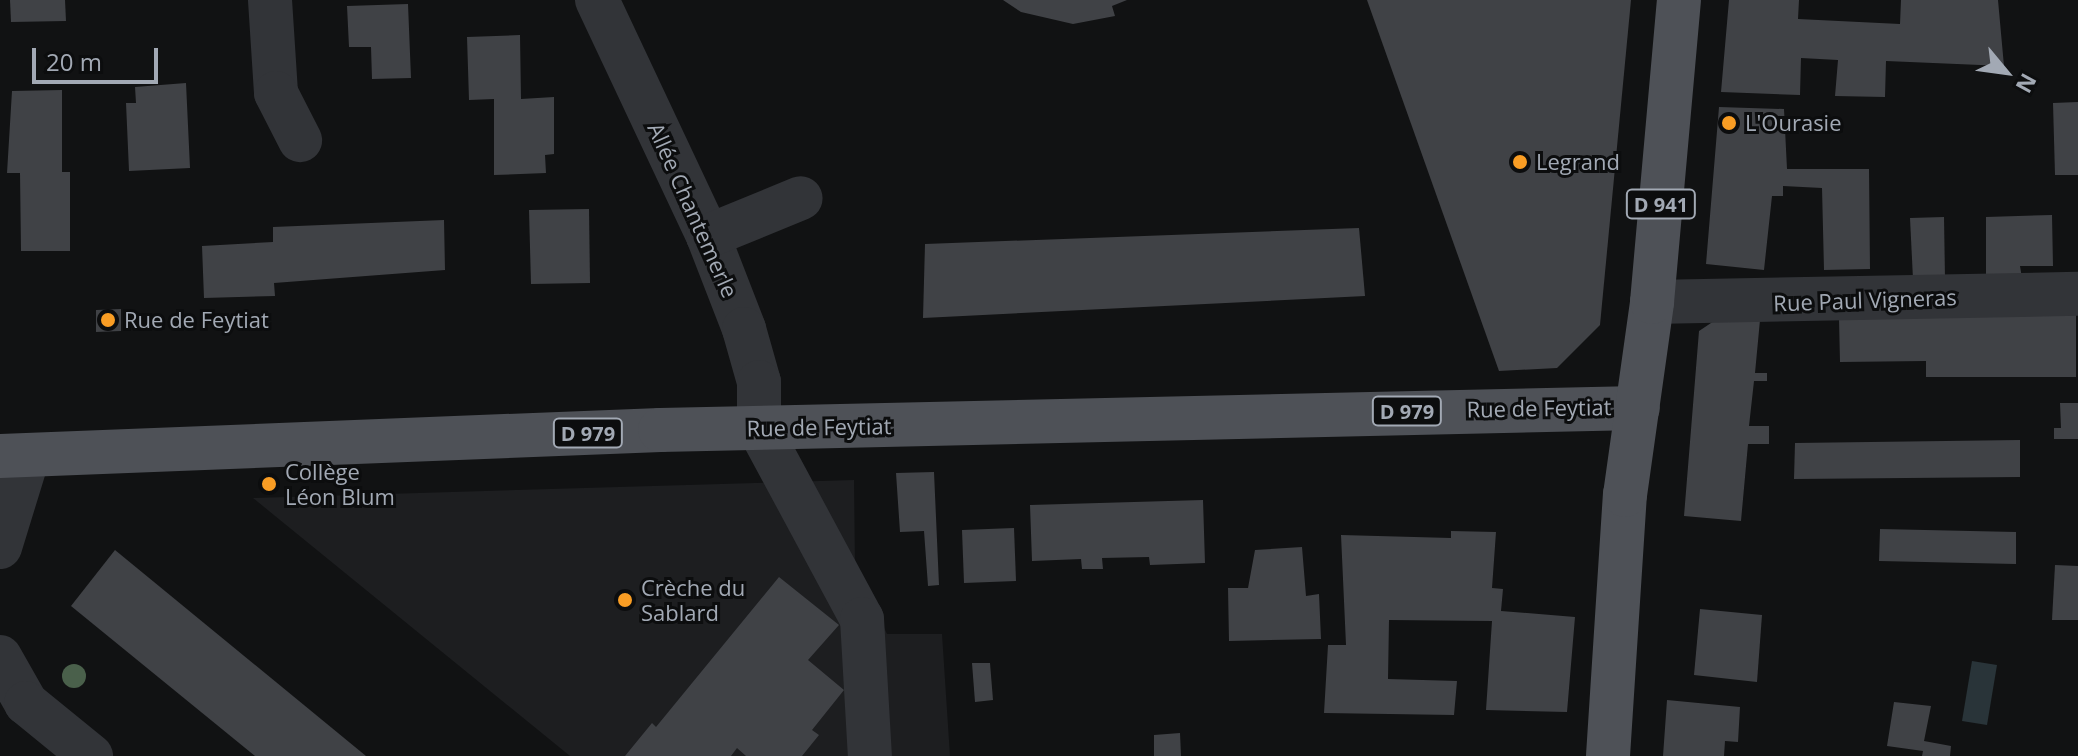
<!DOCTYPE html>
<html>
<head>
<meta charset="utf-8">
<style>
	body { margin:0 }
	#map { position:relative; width:2078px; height:756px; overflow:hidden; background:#111213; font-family:"Open Sans",sans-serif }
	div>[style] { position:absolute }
	.built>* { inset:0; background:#1d1e20 }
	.water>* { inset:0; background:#293439 }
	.building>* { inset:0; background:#404246 }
	.minor>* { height:44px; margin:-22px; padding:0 22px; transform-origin:22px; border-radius:22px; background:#323438 }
	.major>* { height:44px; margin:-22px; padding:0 22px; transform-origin:22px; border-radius:22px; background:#4e5157 }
	.trees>* { width:24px; height:24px; margin:-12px; border-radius:50%; background:#4a604b }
	.dots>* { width:22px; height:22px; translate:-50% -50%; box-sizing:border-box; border:4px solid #0c0d0e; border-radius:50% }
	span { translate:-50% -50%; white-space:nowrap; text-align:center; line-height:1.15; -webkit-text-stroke:6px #0c0d0e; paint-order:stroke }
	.shield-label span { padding:2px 6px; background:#0c0d0e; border:2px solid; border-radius:6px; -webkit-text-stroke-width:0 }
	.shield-label { font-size:20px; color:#a2a9b4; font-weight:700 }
	.poi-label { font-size:22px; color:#a2a9b4 }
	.left { translate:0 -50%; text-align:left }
	.street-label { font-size:22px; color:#a2a9b4 }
	.north { position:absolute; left:1966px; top:32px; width:80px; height:80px; -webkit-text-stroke:6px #0c0d0e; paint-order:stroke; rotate:119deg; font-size:22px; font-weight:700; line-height:32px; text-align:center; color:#a2a9b4 }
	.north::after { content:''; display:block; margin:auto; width:28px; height:36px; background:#a2a9b4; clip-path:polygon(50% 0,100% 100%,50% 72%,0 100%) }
	.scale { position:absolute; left:32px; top:48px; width:126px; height:36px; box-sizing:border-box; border:4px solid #a2a9b4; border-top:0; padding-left:10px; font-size:24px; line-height:28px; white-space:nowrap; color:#a2a9b4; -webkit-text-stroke:6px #0c0d0e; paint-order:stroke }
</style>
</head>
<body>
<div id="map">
	<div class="built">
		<div style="clip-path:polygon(854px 480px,855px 566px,887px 634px,942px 634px,950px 756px,570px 756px,253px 498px)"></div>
	</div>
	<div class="water">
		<div style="clip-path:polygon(1972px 661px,1997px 665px,1987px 725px,1962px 721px)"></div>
	</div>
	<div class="building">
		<div style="clip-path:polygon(10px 0,65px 0,66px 21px,11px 22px)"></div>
		<div style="clip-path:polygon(1003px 0,1127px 0,1112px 6px,1115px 16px,1073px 24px,1021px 12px)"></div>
		<div style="clip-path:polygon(1367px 0,1631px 0,1600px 325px,1557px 368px,1499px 371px)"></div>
		<div style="clip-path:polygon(1729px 0,1799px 0,1798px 19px,1900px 24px,1901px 0,1998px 0,2004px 66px,1886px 61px,1885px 97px,1835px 96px,1838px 60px,1801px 58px,1800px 95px,1721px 92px)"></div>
		<div style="clip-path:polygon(408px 4px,411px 78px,372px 79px,371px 47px,349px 47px,347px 6px)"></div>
		<div style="clip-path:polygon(520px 35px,521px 99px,554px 97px,554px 154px,545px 155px,546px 173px,494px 175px,494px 99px,469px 100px,467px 37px)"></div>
		<div style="clip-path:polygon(186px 83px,190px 168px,129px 171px,126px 103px,136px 103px,135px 87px)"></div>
		<div style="clip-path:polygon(62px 90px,62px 172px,70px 172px,70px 251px,21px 251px,20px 173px,7px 173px,12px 91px)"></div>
		<div style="clip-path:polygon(2078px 102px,2078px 175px,2055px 175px,2053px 103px)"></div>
		<div style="clip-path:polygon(1719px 107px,1784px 109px,1787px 169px,1869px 169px,1870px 269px,1824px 270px,1822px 188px,1783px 186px,1783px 196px,1772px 196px,1764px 270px,1706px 264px)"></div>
		<div style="clip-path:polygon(589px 209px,590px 283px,531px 284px,529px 210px)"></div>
		<div style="clip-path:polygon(2052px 215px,2053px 266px,2020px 266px,2022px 278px,1986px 279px,1986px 217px)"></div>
		<div style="clip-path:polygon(1944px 217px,1945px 279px,1913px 279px,1910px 218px)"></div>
		<div style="clip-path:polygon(444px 220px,445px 270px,274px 283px,275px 296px,204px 298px,202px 246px,273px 242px,273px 227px)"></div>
		<div style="clip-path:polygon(1359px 228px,1365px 296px,923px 318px,925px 244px)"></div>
		<div style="clip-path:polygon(121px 309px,121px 331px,96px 332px,96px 310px)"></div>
		<div style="clip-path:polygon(2076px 315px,2076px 377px,1926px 377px,1926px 361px,1840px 362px,1839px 319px)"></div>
		<div style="clip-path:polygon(1760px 320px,1755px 373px,1767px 373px,1767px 381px,1754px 381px,1749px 426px,1769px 426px,1769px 444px,1748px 444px,1741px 521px,1684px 516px,1699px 331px,1714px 321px)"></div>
		<div style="clip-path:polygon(2060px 403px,2078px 403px,2078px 439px,2054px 439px,2054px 428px,2061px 428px)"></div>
		<div style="clip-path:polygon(2020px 440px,2020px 477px,1794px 479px,1795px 443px)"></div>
		<div style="clip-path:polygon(934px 472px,939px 585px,928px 586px,924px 531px,900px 532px,896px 473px)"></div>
		<div style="clip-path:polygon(1203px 500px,1205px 563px,1150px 565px,1149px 557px,1102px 558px,1103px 569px,1082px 569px,1081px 559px,1032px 561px,1030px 505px)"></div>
		<div style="clip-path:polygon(1014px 528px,1016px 581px,964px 583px,962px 530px)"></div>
		<div style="clip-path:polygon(1880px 529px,2016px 532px,2016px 564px,1879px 561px)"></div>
		<div style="clip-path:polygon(1451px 531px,1496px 532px,1492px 588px,1503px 589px,1501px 611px,1575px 617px,1567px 712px,1486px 710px,1492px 621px,1389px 620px,1388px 679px,1457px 681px,1454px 715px,1324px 713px,1328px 645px,1346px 645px,1341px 535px,1451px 538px)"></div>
		<div style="clip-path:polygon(1302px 547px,1306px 596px,1319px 594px,1321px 639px,1229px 641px,1228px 588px,1248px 588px,1255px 550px)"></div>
		<div style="clip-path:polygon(115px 550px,366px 756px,255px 756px,71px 606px)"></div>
		<div style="clip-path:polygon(2055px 565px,2078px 566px,2078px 620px,2052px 620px)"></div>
		<div style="clip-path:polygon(779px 577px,839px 625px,808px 660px,844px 690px,812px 730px,819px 735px,802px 756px,746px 756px,737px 748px,731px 756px,625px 756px,652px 723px,656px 727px)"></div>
		<div style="clip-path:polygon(1700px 609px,1762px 615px,1757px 682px,1694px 675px)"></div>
		<div style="clip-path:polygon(972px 663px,990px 663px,993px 700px,975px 702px)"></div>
		<div style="clip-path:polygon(1667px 700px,1740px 707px,1738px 742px,1725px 741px,1724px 756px,1663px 756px)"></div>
		<div style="clip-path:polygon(1894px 702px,1931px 706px,1924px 741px,1951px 746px,1950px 756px,1922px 756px,1923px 751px,1887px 746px)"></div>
		<div style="clip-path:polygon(1180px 733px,1181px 756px,1154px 756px,1154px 735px)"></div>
	</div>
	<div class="minor">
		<div style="left:270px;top:0;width:93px;rotate:86.3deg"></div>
		<div style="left:276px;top:93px;width:53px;rotate:62.9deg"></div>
		<div style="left:597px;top:0;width:261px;rotate:64.8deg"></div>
		<div style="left:708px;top:236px;width:100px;rotate:68.8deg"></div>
		<div style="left:744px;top:329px;width:55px;rotate:74.2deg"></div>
		<div style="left:759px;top:382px;width:46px;rotate:90deg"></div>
		<div style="left:759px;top:428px;width:217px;rotate:61.7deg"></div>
		<div style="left:862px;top:619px;width:137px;rotate:86.7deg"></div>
		<div style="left:708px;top:236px;width:100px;rotate:-22.2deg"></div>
		<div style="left:1652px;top:302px;width:426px;rotate:-1.1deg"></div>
		<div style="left:0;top:547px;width:95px;rotate:-72.9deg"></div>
		<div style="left:0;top:657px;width:53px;rotate:60.5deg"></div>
		<div style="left:26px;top:703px;width:84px;rotate:39.2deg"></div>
	</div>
	<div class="major">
		<div style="left:0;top:456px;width:661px;rotate:-2.26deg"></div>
		<div style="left:660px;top:430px;width:978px;rotate:-1.29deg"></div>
		<div style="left:1608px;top:756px;width:262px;rotate:-86.3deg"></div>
		<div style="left:1625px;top:495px;width:195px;rotate:-82deg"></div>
		<div style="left:1652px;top:302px;width:303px;rotate:-84.9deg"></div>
	</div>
	<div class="trees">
		<div style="left:74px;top:676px"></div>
	</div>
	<div class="dots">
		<div style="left:1729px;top:123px;background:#f99d24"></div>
		<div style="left:1520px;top:162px;background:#f99d24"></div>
		<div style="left:108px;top:320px;background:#f99d24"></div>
		<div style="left:269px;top:484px;background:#f99d24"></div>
		<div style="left:625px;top:600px;background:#f99d24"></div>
	</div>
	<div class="shield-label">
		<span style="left:1661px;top:204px">D 941</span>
		<span style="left:1407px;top:411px">D 979</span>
		<span style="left:588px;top:433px">D 979</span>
	</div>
	<div class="poi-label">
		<span class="left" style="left:1745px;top:123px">L'Ourasie</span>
		<span class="left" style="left:1536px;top:162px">Legrand</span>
		<span class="left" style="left:124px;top:320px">Rue de Feytiat</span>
		<span class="left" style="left:285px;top:484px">Collège<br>Léon Blum</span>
		<span class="left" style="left:641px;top:600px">Crèche du<br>Sablard</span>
	</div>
	<div class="street-label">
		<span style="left:693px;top:210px;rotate:66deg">Allée Chantemerle</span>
		<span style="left:1865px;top:300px;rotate:-2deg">Rue Paul Vigneras</span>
		<span style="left:1539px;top:408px;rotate:-1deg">Rue de Feytiat</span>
		<span style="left:819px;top:427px;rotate:-1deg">Rue de Feytiat</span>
	</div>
	<div class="north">N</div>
	<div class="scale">20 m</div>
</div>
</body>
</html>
